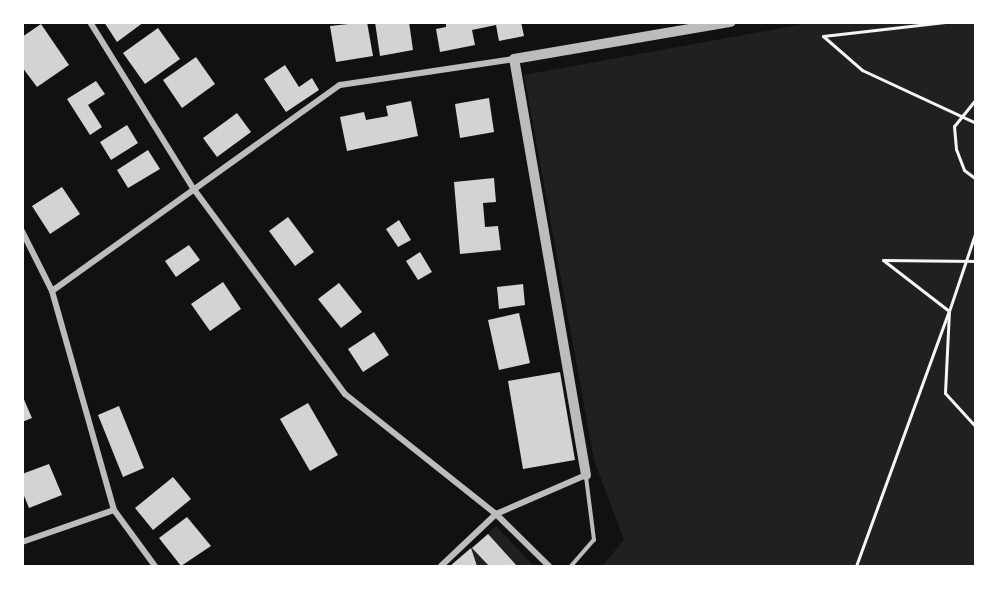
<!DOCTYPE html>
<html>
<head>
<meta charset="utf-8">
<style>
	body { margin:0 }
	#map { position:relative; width:998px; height:589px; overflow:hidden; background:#111; font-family:"Sofia Sans Condensed",sans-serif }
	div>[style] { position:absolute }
	.green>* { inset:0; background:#202020 }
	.building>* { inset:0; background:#d3d3d3 }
	.path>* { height:3px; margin:-1.5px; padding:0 1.5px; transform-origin:1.5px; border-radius:1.5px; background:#f5f5f5 }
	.service>* { height:4px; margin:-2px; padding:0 2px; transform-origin:2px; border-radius:2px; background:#bcbcbc }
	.minor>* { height:6px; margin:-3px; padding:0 3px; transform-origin:3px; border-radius:3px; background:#bcbcbc }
	.tertiary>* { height:10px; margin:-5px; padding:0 5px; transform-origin:5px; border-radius:5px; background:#bcbcbc }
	span { translate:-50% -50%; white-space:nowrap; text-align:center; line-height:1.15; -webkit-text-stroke:4.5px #fff; paint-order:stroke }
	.frame { position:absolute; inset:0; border:24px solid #fff; pointer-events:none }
</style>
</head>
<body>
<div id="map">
	<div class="green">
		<div style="clip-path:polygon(810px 23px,975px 23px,975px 566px,602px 566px,624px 540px,594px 460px,524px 75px)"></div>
		<div style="clip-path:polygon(496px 526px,534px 566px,452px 566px)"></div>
	</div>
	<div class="building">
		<div style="clip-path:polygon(104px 22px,144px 22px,117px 42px)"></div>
		<div style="clip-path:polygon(367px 22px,373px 56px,336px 62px,330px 26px)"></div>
		<div style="clip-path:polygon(375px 22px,409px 22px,413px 50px,380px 56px)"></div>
		<div style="clip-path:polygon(446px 22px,521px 22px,524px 36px,499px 41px,496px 25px,472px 30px,475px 45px,440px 52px,436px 29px,446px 27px)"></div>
		<div style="clip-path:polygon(41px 24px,69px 65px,37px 87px,22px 67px,22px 37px)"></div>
		<div style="clip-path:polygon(158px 28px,180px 59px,145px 84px,123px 53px)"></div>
		<div style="clip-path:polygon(196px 57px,215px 84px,182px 108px,163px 80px)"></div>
		<div style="clip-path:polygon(285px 65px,299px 87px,312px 78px,319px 90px,286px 112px,264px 79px)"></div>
		<div style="clip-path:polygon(96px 81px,105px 94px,88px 105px,102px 127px,90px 135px,67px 99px)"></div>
		<div style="clip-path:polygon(489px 98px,494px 132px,460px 138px,455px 104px)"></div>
		<div style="clip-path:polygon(411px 101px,418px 136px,347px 151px,340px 117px,364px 112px,366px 120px,388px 116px,386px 106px)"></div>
		<div style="clip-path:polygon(237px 113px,251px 132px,217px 157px,203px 138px)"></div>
		<div style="clip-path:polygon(127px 125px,138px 143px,111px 160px,100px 142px)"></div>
		<div style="clip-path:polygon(148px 150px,160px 169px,128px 188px,117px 170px)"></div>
		<div style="clip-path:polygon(494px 178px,496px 202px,483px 203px,485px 227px,498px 226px,501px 250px,460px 254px,454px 182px)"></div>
		<div style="clip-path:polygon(62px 187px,80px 214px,50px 234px,32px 206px)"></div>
		<div style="clip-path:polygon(288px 217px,314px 252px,295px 266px,269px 231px)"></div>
		<div style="clip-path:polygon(399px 220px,411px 240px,398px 247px,386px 229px)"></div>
		<div style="clip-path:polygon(189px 245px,200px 260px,176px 277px,165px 261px)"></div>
		<div style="clip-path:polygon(420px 252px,432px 272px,418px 280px,406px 261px)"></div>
		<div style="clip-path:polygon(223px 282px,241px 309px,210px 331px,191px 304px)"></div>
		<div style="clip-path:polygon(339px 283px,362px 312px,341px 328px,318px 299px)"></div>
		<div style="clip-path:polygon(523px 284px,525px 305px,499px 309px,497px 287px)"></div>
		<div style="clip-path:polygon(519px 313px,530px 363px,499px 370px,488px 320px)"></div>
		<div style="clip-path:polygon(374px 332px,389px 355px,363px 372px,348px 349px)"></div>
		<div style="clip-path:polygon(560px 372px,575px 460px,523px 469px,508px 381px)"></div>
		<div style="clip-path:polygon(22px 395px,32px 418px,22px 422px)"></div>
		<div style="clip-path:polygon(308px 403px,338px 455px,310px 471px,280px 419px)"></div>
		<div style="clip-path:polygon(119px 406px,144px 468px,123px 477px,98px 415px)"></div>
		<div style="clip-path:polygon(49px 464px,62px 495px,29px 508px,22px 491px,22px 474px)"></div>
		<div style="clip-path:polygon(173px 477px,191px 499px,153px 530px,135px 508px)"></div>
		<div style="clip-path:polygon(187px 517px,211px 546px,181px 566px,159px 538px)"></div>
		<div style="clip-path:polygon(488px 534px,517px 566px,489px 566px,472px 548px)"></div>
		<div style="clip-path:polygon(471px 548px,477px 566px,450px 566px)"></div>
	</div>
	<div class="path">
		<div style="left:823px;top:36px;width:52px;rotate:41.1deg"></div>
		<div style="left:862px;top:70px;width:126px;rotate:24.9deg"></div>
		<div style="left:823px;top:36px;width:123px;rotate:-6.5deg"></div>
		<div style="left:976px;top:99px;width:35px;rotate:129deg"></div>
		<div style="left:954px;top:126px;width:23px;rotate:85deg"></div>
		<div style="left:956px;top:149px;width:22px;rotate:69deg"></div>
		<div style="left:964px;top:170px;width:15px;rotate:37deg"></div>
		<div style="left:976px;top:231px;width:84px;rotate:108.6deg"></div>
		<div style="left:949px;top:311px;width:82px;rotate:92.8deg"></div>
		<div style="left:945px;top:393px;width:46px;rotate:47.6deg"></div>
		<div style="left:856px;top:566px;width:271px;rotate:-70deg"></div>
		<div style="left:949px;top:311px;width:83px;rotate:-142.3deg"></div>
		<div style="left:883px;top:260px;width:93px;rotate:0.6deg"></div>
	</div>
	<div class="service">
		<div style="left:571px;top:566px;width:35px;rotate:-49deg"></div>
		<div style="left:594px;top:540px;width:64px;rotate:-97.2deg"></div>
	</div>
	<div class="minor">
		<div style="left:90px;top:22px;width:195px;rotate:58.2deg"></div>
		<div style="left:193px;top:188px;width:256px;rotate:53.6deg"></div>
		<div style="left:345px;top:394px;width:193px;rotate:38.5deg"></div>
		<div style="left:496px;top:514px;width:74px;rotate:44.5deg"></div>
		<div style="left:22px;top:231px;width:67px;rotate:63.4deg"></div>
		<div style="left:52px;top:291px;width:228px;rotate:74.2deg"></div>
		<div style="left:114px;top:510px;width:69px;rotate:53.8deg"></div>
		<div style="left:52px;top:291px;width:354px;rotate:-35.6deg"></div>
		<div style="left:340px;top:85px;width:176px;rotate:-8.5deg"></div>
		<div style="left:22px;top:542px;width:97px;rotate:-19.2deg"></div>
		<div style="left:441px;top:566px;width:76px;rotate:-43.4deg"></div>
		<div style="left:496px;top:514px;width:98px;rotate:-23.4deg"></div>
	</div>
	<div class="tertiary">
		<div style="left:586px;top:475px;width:422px;rotate:-99.8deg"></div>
		<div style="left:514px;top:59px;width:220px;rotate:-9.7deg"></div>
	</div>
	<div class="frame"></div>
</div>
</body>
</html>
